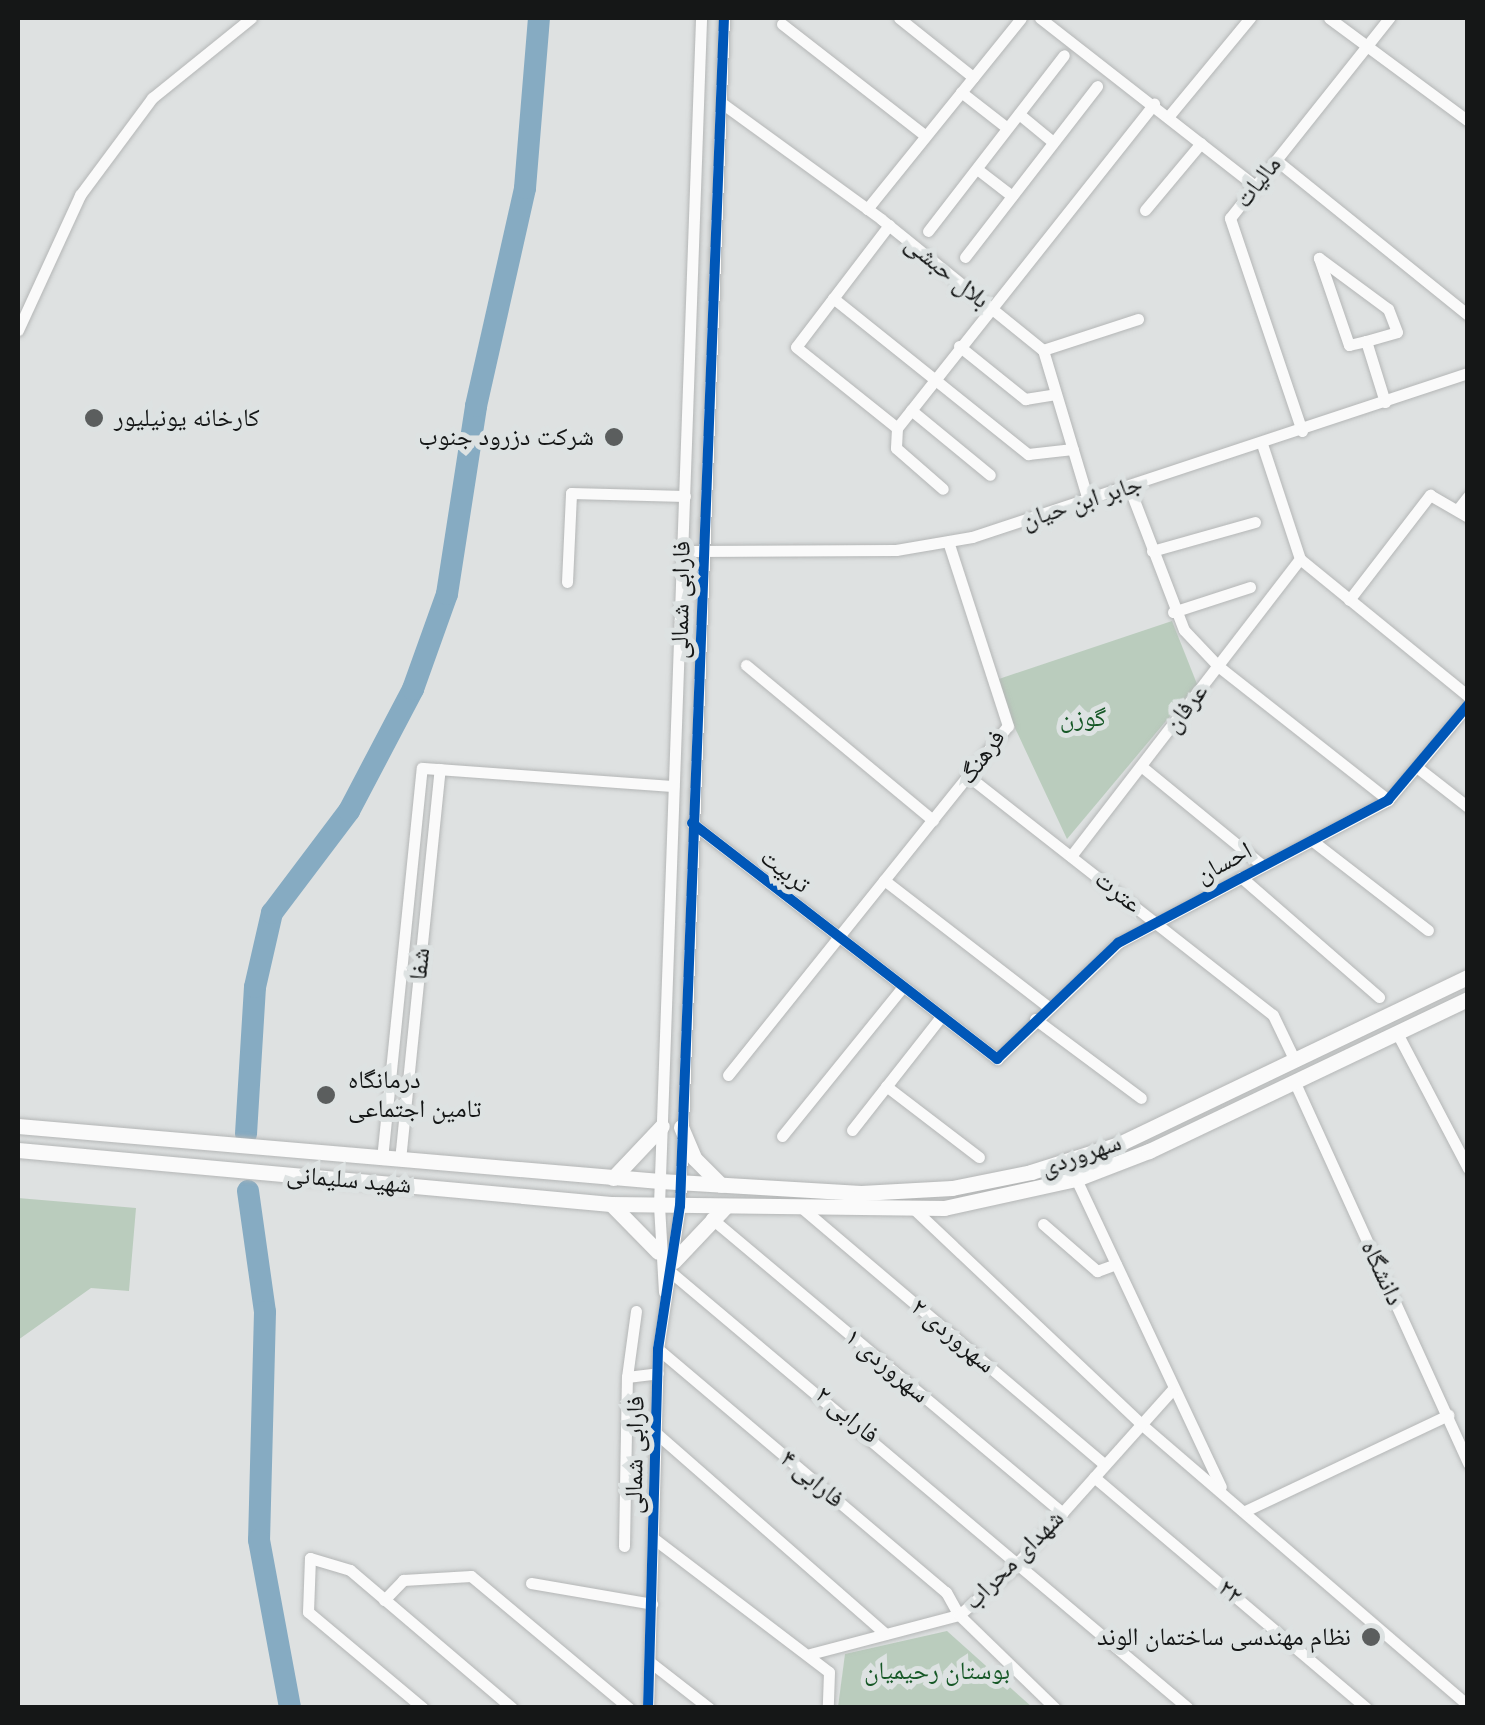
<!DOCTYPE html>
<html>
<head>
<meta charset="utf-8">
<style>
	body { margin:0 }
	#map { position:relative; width:1485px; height:1725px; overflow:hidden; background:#dee1e1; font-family:Roboto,"Noto Naskh Arabic",sans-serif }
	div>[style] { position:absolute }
	.green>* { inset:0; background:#baccbd }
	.river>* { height:22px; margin:-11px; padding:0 11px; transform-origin:11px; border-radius:11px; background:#86abc2 }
	.roads { filter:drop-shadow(0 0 2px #b4b6b6) drop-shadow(0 0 2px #b4b6b6) }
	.minor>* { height:11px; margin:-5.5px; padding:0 5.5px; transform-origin:5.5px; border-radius:5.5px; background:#fafafa }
	.major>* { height:15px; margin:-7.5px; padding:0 7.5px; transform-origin:7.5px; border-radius:7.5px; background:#fafafa }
	.cycleway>* { height:10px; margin:-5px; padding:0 5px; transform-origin:5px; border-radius:5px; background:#0057b8 }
	.dots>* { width:28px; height:28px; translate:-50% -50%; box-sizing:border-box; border:5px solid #dde2e2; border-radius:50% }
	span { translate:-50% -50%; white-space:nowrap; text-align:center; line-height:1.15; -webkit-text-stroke:10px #dde2e2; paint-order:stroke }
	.street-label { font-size:25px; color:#151717 }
	.poi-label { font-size:25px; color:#151717 }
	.left { translate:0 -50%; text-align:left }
	.right { translate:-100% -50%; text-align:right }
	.park-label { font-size:25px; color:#165827 }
	.frame { position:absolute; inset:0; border:20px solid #151717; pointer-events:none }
</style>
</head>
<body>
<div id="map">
	<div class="green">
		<div style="clip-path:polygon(1172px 621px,1197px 684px,1067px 839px,993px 681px)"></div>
		<div style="clip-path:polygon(18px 1198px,136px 1208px,129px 1291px,91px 1288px,18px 1340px)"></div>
		<div style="clip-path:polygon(947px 1631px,1032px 1707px,838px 1707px,845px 1654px)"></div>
	</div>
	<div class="river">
		<div style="left:246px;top:1134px;width:147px;rotate:-86.5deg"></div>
		<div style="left:255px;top:987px;width:76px;rotate:-77.1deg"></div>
		<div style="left:272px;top:913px;width:128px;rotate:-53deg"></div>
		<div style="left:349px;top:811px;width:138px;rotate:-62.3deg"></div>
		<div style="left:413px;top:689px;width:101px;rotate:-70.3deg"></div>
		<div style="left:447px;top:594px;width:190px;rotate:-81.2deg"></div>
		<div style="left:476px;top:406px;width:223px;rotate:-77.3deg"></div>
		<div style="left:525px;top:188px;width:171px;rotate:-85.3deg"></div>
		<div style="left:248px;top:1191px;width:122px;rotate:82deg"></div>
		<div style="left:265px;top:1312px;width:228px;rotate:91.5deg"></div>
		<div style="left:259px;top:1540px;width:171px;rotate:79.5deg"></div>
	</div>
	<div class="roads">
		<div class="minor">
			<div style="left:899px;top:18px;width:95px;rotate:38.6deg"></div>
			<div style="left:1040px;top:18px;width:271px;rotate:38deg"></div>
			<div style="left:1329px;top:18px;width:173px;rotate:36.5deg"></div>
			<div style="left:782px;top:24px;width:182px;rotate:37.9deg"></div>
			<div style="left:961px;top:92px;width:58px;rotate:38deg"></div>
			<div style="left:723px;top:104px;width:195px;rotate:36deg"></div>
			<div style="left:881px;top:219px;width:208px;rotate:39deg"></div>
			<div style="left:1043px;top:350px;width:157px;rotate:73.3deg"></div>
			<div style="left:1019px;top:114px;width:44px;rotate:39.5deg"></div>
			<div style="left:1168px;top:117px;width:129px;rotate:-50.4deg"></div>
			<div style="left:1276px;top:160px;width:247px;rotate:38.9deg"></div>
			<div style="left:977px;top:169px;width:44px;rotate:37.6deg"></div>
			<div style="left:867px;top:209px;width:245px;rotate:-51.1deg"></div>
			<div style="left:1145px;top:210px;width:87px;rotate:-50.1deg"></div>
			<div style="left:889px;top:225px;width:153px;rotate:127.3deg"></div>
			<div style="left:796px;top:347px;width:129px;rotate:38.7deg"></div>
			<div style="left:897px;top:428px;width:414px;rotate:-51.6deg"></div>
			<div style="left:928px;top:231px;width:222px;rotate:-52.3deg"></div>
			<div style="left:965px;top:257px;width:216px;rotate:-52.3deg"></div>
			<div style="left:833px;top:298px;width:250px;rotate:38.7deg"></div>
			<div style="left:1028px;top:454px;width:45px;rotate:-6.3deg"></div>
			<div style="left:18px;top:330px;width:149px;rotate:-65.3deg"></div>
			<div style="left:80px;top:195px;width:121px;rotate:-53.4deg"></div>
			<div style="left:152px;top:98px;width:127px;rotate:-38.9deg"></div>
			<div style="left:1366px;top:341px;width:32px;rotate:-16deg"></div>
			<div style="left:1397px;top:332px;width:25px;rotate:-111deg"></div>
			<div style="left:1388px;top:309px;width:86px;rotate:-143.5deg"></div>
			<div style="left:1319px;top:258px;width:92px;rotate:71deg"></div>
			<div style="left:1349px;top:345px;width:17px;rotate:-13deg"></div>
			<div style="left:1366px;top:341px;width:64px;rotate:72.7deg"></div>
			<div style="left:959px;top:346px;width:85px;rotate:38.8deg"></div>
			<div style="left:1025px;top:399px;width:31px;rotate:-9deg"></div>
			<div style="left:1043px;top:350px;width:100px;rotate:-18.1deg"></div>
			<div style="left:911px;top:410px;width:102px;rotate:39.4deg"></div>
			<div style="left:897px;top:428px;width:20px;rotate:93deg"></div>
			<div style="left:896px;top:448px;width:62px;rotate:41.1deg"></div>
			<div style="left:1302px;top:431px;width:225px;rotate:-108.7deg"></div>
			<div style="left:1230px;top:218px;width:256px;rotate:-51.5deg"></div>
			<div style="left:1262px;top:444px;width:121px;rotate:71.7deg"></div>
			<div style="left:1300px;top:559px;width:217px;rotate:39.2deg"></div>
			<div style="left:1129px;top:487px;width:153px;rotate:69deg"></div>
			<div style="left:1184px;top:630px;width:50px;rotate:46.6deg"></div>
			<div style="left:1218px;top:666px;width:216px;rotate:38.2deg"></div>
			<div style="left:1458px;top:509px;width:16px;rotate:-52deg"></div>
			<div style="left:694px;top:551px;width:202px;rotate:-0.3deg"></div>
			<div style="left:896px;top:550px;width:77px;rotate:-9.7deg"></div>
			<div style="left:972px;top:537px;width:522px;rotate:-18.3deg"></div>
			<div style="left:1152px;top:551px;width:107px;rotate:-15.7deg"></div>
			<div style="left:567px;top:582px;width:89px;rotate:-87.4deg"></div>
			<div style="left:571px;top:493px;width:114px;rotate:1.5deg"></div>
			<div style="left:1349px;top:600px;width:133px;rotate:-52.4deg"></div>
			<div style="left:1430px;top:495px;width:44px;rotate:30.1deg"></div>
			<div style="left:1173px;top:612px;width:81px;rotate:-18deg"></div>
			<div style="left:746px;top:665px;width:243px;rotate:39.7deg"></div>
			<div style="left:1141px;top:766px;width:156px;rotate:39.3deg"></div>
			<div style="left:1418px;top:768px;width:63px;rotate:38deg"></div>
			<div style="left:968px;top:776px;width:387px;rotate:38.1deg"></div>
			<div style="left:1273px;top:1015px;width:51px;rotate:64.4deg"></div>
			<div style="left:692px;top:823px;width:386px;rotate:37.7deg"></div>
			<div style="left:997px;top:1059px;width:168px;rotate:-43.8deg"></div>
			<div style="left:1118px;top:943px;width:306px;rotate:-27.9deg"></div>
			<div style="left:1388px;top:800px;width:124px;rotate:-49.9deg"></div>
			<div style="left:1314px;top:842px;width:144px;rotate:37.7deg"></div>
			<div style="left:1071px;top:856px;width:375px;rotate:-52.4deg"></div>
			<div style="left:1241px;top:877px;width:183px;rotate:41deg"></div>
			<div style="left:884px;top:880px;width:206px;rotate:37.7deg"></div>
			<div style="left:1035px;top:1019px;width:132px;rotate:36.7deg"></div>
			<div style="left:1397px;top:1033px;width:153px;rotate:62.3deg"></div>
			<div style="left:728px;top:1075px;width:447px;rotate:-51.3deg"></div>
			<div style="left:1008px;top:726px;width:194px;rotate:-108deg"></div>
			<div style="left:1295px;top:1083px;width:418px;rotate:65.5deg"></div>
			<div style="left:886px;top:1086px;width:117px;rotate:37.4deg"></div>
			<div style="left:852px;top:1130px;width:141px;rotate:-51.9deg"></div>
			<div style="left:782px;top:1136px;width:189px;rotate:-51deg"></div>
			<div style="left:382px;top:1159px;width:393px;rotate:-84.2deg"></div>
			<div style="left:422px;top:768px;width:252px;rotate:4.1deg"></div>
			<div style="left:400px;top:1160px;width:393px;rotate:-84.2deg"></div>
			<div style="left:1076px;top:1179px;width:340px;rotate:64.8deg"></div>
			<div style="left:802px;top:1208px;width:397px;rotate:40.3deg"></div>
			<div style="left:915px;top:1210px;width:311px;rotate:43.4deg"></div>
			<div style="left:1141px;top:1424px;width:426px;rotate:40.7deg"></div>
			<div style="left:711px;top:1218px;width:459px;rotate:40deg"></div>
			<div style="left:1043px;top:1224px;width:72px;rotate:41deg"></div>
			<div style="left:1097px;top:1271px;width:20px;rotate:-20deg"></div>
			<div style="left:673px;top:1274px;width:673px;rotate:40.12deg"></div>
			<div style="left:664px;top:1292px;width:87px;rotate:-93.3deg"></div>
			<div style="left:659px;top:1205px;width:1188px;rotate:-87.97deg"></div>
			<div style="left:636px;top:1311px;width:67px;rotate:97.8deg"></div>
			<div style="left:627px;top:1377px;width:31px;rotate:-7deg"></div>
			<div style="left:658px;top:1349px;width:377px;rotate:40.2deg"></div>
			<div style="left:946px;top:1592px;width:26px;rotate:61deg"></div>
			<div style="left:959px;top:1615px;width:134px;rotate:44.1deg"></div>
			<div style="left:656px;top:1433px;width:305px;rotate:41.2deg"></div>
			<div style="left:1094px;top:1477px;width:357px;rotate:40.3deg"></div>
			<div style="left:1245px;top:1511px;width:225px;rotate:-25.3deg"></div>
			<div style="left:653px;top:1538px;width:221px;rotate:37.3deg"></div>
			<div style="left:829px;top:1672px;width:36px;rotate:92deg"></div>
			<div style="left:624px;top:1546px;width:169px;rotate:-89deg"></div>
			<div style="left:531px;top:1583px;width:123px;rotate:9.8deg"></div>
			<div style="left:384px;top:1600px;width:28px;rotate:-46deg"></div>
			<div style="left:403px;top:1580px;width:68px;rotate:-3.4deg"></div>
			<div style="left:471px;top:1576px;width:206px;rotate:39.9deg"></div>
			<div style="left:810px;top:1654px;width:154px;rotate:-14.7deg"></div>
			<div style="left:959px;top:1615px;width:70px;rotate:-41deg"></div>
			<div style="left:1012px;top:1569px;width:240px;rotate:-48.2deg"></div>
			<div style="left:650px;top:1662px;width:75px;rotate:37.9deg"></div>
			<div style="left:423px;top:1708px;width:150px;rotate:-140.1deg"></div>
			<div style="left:308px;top:1612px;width:54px;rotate:-87.9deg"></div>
			<div style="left:310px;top:1558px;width:42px;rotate:16.7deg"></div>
			<div style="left:350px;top:1570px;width:213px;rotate:40.4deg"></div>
			<div style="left:648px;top:1708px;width:359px;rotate:-88.4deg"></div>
			<div style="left:658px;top:1349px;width:145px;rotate:-81.3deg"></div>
			<div style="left:680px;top:1206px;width:1189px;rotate:-87.88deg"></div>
		</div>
		<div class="major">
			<div style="left:18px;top:1126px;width:644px;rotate:4.9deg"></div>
			<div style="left:660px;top:1181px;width:201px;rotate:3.4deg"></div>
			<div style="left:861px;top:1193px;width:91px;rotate:-3.1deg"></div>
			<div style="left:952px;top:1188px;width:81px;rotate:-11.4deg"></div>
			<div style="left:1031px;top:1172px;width:92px;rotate:-17.7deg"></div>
			<div style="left:1119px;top:1144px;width:387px;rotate:-25.6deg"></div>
			<div style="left:681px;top:1127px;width:34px;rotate:67deg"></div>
			<div style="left:694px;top:1158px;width:38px;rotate:45deg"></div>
			<div style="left:18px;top:1150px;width:595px;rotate:5.2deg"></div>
			<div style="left:611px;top:1204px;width:333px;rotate:0.7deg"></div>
			<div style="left:944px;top:1208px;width:135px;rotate:-12.4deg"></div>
			<div style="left:1076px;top:1179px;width:78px;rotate:-21deg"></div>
			<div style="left:1149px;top:1151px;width:353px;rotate:-25.5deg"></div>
			<div style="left:613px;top:1178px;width:71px;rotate:-46.7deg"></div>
			<div style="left:611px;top:1204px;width:67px;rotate:45.6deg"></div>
			<div style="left:674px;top:1261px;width:74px;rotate:-46.6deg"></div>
		</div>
	</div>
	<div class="cycleway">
		<div style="left:692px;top:823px;width:386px;rotate:37.7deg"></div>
		<div style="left:997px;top:1059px;width:168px;rotate:-43.8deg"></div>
		<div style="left:1118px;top:943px;width:306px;rotate:-27.9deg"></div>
		<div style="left:1388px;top:800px;width:124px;rotate:-49.9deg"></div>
		<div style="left:648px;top:1708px;width:359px;rotate:-88.4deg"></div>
		<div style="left:658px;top:1349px;width:145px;rotate:-81.3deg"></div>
		<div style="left:680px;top:1206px;width:1189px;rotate:-87.88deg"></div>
	</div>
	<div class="dots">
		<div style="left:94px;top:418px;background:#5b5e5e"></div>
		<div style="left:614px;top:437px;background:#5b5e5e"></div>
		<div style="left:326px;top:1095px;background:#5b5e5e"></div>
		<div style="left:1371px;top:1637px;background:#5b5e5e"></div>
	</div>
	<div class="street-label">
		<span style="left:1258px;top:182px;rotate:-52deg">مالیات</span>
		<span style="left:947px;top:272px;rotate:39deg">بلال حبشی</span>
		<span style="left:1082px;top:502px;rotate:-18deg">جابر ابن حیان</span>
		<span style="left:681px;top:600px;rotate:-89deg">فارابی شمالی</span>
		<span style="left:1186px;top:708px;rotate:-52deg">عرفان</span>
		<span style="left:982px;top:757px;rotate:-54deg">فرهنگ</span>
		<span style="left:1224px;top:863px;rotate:-28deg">احسان</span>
		<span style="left:785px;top:871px;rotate:38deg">تربیت</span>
		<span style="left:1118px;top:892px;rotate:38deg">عترت</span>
		<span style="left:420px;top:964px;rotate:-84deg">شفا</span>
		<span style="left:1081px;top:1155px;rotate:-19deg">سهروردی</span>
		<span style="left:349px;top:1180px;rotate:5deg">شهید سلیمانی</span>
		<span style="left:1382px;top:1273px;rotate:65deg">دانشگاه</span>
		<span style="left:953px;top:1336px;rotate:40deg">سهروردی ۲</span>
		<span style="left:887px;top:1366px;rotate:40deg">سهروردی ۱</span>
		<span style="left:847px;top:1415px;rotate:40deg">فارابی ۲</span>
		<span style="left:635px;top:1455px;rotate:-89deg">فارابی شمالی</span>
		<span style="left:812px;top:1479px;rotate:40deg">فارابی ۴</span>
		<span style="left:1014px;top:1560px;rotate:-45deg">شهدای محراب</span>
		<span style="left:1230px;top:1592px;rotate:40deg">۲۲</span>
	</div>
	<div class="poi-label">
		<span class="left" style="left:114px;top:418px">کارخانه یونیلیور</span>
		<span class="right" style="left:594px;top:437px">شرکت دزرود جنوب</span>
		<span class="left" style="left:348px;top:1095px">درمانگاه<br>تامین اجتماعی</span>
		<span class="right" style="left:1351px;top:1637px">نظام مهندسی ساختمان الوند</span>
	</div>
	<div class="park-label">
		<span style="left:1083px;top:718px">گوزن</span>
		<span style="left:937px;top:1671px">بوستان رحیمیان</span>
	</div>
	<div class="frame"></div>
</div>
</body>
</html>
